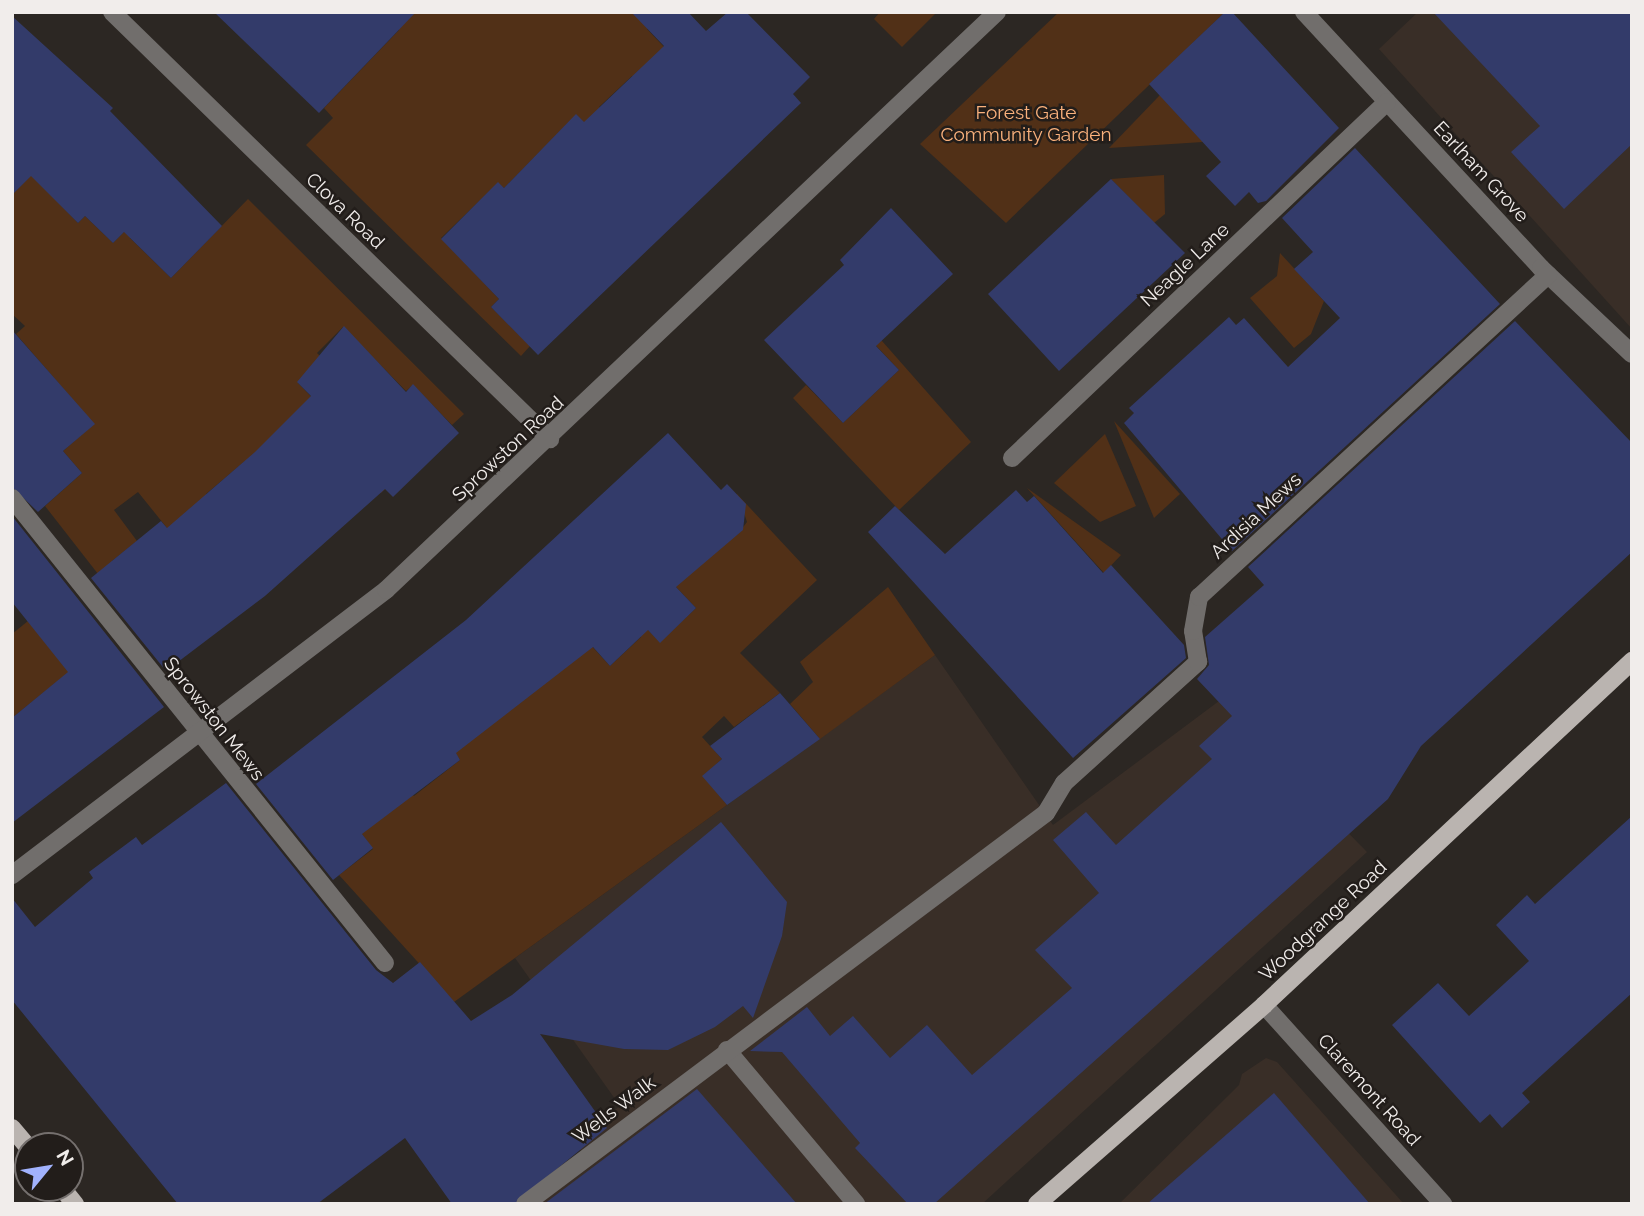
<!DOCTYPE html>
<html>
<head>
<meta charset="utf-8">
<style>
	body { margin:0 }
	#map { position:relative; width:1644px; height:1216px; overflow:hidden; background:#2c2723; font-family:Raleway,sans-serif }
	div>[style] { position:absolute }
	.built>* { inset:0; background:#392e27 }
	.green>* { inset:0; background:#513017 }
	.building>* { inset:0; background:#333b6a }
	.lane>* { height:18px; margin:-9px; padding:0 9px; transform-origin:9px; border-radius:9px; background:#716e6c }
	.street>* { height:18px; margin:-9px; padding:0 9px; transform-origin:9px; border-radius:9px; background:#716e6c }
	.primary>* { height:18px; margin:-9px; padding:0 9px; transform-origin:9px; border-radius:9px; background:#bab4b0 }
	span { translate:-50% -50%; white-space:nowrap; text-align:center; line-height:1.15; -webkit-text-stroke:5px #221d1a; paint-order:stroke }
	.park-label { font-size:19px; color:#fab17c }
	.street-label { font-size:19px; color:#f1edeb }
	.frame { position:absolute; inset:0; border:14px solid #f1edeb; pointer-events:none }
	.north { position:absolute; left:14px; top:1132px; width:70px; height:70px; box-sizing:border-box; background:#221d1a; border:2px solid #75706e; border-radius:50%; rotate:60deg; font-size:19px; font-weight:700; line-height:28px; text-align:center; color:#f1edeb }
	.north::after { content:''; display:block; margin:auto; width:24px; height:32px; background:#a1b2fd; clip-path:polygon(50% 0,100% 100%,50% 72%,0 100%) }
</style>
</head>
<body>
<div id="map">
	<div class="built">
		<div style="clip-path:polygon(1418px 12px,1632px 12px,1632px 329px,1379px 49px)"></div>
		<div style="clip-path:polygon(935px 655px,1053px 825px,1219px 701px,1367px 852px,982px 1204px,513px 1204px,582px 1152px,574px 1141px,620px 1106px,515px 958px)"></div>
		<div style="clip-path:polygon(1266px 1058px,1277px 1062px,1404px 1204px,1119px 1204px,1239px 1085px,1242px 1074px)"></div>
	</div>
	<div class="green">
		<div style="clip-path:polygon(396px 12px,664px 12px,647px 29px,700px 85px,669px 115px,632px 76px,599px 107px,681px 214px,576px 115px,504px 188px,498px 183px,441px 238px,499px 299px,491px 307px,530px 346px,521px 356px,306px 145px,333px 118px,324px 108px,399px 30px)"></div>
		<div style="clip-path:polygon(880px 12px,934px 12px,935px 14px,902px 47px,874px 19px)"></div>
		<div style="clip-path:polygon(1059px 12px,1225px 12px,1006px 223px,920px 144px)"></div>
		<div style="clip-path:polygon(1160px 95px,1203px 142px,1109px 148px)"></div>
		<div style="clip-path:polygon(56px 149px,55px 199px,78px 223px,85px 216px,113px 243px,164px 191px,169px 197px,130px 238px,171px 278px,248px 199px,464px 414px,452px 425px,413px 385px,406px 391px,343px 327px,317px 353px,322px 358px,298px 383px,352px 439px,385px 489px,381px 493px,299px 409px,301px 455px,245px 461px,206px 494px,220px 510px,196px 564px,138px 492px,114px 510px,137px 541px,112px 561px,169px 665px,45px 506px,82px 473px,63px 451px,94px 424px,16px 334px,25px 326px,12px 314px,12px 195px)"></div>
		<div style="clip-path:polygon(1164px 175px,1165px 214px,1154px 223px,1111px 179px)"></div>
		<div style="clip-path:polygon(1280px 253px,1324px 301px,1311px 334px,1294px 348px,1250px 298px,1277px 276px)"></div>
		<div style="clip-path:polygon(838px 291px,971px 442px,899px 510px,793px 398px,806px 385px,843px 423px,899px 370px,831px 298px)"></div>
		<div style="clip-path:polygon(1114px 421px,1180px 494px,1154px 518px)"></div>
		<div style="clip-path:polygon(1105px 434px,1136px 506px,1100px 522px,1054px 483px)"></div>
		<div style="clip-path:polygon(1027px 488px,1121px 555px,1104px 573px)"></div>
		<div style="clip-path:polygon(737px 494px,817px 580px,740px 653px,780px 693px,734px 727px,724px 716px,702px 737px,722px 759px,703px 776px,727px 805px,454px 1002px,339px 875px,373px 849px,358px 829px,408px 790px,414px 796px,460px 760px,455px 753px,588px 642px,610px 666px,641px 637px,614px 595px,660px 642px,696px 608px,641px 550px,737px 535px,747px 522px,741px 504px,731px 500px)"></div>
		<div style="clip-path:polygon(888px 587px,935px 655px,820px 739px,790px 704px,813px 682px,800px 662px)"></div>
		<div style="clip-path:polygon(28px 621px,69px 672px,12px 718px,12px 634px)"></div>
	</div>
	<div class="building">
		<div style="clip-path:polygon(214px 12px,416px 12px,319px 113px)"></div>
		<div style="clip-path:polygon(631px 12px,688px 12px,706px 31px,728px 12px,746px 12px,810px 77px,793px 94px,801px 103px,538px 355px,491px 307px,499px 299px,441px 239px,498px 182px,504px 188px,576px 114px,584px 122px,664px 46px)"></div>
		<div style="clip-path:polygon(1225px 12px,1232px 12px,1339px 128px,1266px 201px,1258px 203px,1249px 192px,1235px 206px,1206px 176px,1221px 162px,1149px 84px)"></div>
		<div style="clip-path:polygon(1433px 12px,1632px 12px,1632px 144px,1564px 209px,1511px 152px,1540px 126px)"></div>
		<div style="clip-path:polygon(12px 16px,113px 108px,110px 111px,222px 226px,171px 278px,124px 232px,113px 243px,85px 216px,78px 223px,31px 176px,12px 195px)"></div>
		<div style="clip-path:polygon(1355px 148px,1500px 304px,1232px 551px,1124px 423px,1134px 413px,1129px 408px,1229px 317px,1236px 325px,1244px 318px,1288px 367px,1340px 318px,1294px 269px,1313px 252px,1282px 218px)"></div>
		<div style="clip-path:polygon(1111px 179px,1185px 253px,1059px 371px,988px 294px)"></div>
		<div style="clip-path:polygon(891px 208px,953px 274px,876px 346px,899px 370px,843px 423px,764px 340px,844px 265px,840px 260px)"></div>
		<div style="clip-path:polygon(1515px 321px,1632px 443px,1632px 552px,1421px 746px,1388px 799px,1349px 834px,934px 1204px,908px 1204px,855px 1148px,860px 1143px,782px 1052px,750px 1051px,807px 1007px,830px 1036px,853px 1016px,890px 1058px,927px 1025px,972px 1075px,1072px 988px,1035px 950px,1099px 893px,1053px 840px,1086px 812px,1116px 845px,1212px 759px,1199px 746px,1232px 716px,1197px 679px,1209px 665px,1205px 637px,1264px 585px,1248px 567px)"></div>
		<div style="clip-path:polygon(344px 326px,406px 392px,413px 384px,459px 433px,393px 497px,385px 489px,265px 596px,166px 671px,91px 578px,161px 521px,167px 528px,255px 452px,311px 396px,297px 382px)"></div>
		<div style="clip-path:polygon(12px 330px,95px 424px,63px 451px,82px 473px,38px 512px,12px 487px)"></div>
		<div style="clip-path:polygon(668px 433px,721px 490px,727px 484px,746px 504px,743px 530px,676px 587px,696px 608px,660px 643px,648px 630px,610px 666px,593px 647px,456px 753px,460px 760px,362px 834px,373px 848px,333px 880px,256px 784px,466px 620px)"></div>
		<div style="clip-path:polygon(1016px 490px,1027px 502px,1034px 496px,1103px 573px,1111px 565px,1184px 645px,1186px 658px,1073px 758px,868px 532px,895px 506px,945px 554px)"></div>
		<div style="clip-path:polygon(12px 516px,164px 707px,12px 823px,12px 718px,68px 672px,12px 602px)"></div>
		<div style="clip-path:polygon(780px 693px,820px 739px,727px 805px,702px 776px,722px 759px,710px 746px)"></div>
		<div style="clip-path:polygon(226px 783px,376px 970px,393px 983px,420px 962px,471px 1021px,512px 995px,721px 822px,787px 902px,782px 936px,753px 1018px,743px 1006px,715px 1027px,668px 1050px,624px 1049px,540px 1034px,607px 1128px,514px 1204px,452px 1204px,405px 1138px,317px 1204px,178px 1204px,12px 1000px,12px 898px,35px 927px,93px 878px,89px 872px,136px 837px,142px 845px)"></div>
		<div style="clip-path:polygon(1632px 816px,1632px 993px,1522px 1093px,1530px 1102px,1502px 1128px,1490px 1114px,1480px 1123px,1392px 1025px,1438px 983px,1469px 1016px,1529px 961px,1496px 925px,1527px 895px,1535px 904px)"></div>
		<div style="clip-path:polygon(697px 1089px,797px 1204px,544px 1204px)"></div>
		<div style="clip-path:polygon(1274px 1093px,1370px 1204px,1147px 1204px)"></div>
	</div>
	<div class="lane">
		<div style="left:12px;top:498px;width:596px;rotate:51.27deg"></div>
		<div style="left:727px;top:1050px;width:201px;rotate:50deg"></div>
		<div style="left:525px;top:1204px;width:651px;rotate:-36.89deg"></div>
	</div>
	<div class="street">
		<div style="left:112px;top:12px;width:612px;rotate:44.27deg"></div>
		<div style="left:1304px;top:12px;width:349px;rotate:47.2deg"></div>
		<div style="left:1541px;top:268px;width:125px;rotate:43.4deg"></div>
		<div style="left:1012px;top:458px;width:517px;rotate:-43.51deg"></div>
		<div style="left:1046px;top:813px;width:35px;rotate:-59deg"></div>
		<div style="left:1064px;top:783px;width:181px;rotate:-42.1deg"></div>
		<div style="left:1198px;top:662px;width:31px;rotate:-99deg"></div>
		<div style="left:1193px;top:631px;width:35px;rotate:-80deg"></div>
		<div style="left:1199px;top:597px;width:475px;rotate:-42.7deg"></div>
		<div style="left:12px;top:875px;width:470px;rotate:-37.3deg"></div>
		<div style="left:386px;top:590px;width:841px;rotate:-43.41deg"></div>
		<div style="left:1264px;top:1005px;width:268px;rotate:48deg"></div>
	</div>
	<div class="primary">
		<div style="left:12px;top:1128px;width:25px;rotate:50deg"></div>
		<div style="left:62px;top:1188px;width:21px;rotate:51deg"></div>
		<div style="left:1037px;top:1204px;width:302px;rotate:-41.2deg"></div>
		<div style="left:1264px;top:1005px;width:504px;rotate:-43.07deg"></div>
	</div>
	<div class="park-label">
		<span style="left:1026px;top:124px">Forest Gate<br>Community Garden</span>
	</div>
	<div class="street-label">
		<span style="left:1481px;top:172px;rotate:47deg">Earlham Grove</span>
		<span style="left:345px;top:211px;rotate:44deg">Clova Road</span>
		<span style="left:1185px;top:265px;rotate:-43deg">Neagle Lane</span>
		<span style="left:508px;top:449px;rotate:-43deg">Sprowston Road</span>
		<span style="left:1256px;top:516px;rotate:-43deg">Ardisia Mews</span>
		<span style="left:214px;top:719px;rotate:52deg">Sprowston Mews</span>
		<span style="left:1323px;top:921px;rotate:-43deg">Woodgrange Road</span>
		<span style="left:1369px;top:1090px;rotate:48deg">Claremont Road</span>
		<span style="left:614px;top:1110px;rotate:-37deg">Wells Walk</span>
	</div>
	<div class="frame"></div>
	<div class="north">N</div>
</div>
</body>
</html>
